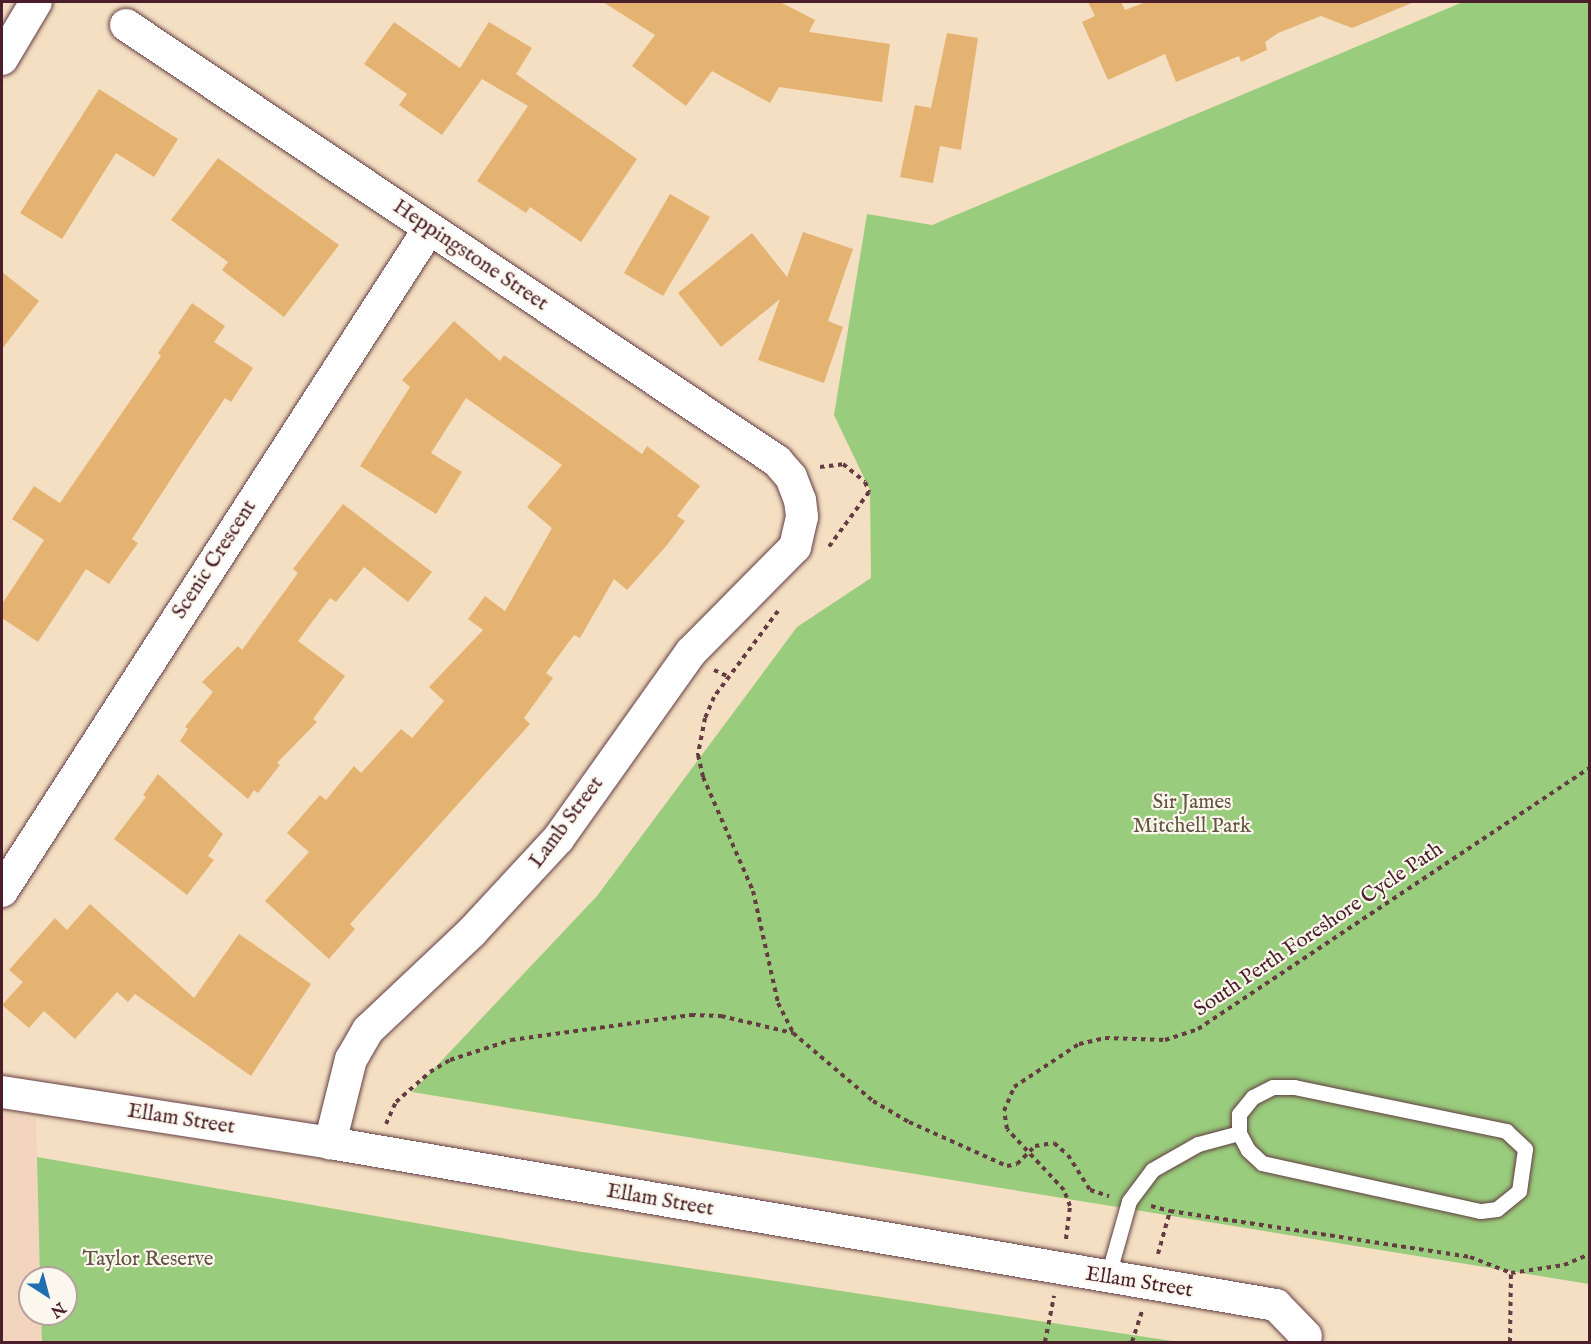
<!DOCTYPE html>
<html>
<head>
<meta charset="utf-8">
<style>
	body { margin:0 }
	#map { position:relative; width:1591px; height:1344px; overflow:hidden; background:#f4dfc2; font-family:"IM FELL English",serif }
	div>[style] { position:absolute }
	.built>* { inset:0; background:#f3d4be }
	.green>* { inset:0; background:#99cc7c }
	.building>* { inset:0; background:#e4b372 }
	.path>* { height:4px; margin-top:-2px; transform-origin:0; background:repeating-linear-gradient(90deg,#643c42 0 4.5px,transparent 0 9px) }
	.roads { filter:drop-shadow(0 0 2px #643c42) drop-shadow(0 0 2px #643c42) }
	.service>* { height:15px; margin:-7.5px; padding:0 7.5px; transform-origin:7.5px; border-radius:7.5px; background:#fff }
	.minor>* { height:32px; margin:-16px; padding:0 16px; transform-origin:16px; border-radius:16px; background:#fff }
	span { translate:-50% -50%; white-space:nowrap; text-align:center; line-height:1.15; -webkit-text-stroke:4.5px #fbf7ec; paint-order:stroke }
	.street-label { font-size:21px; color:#4a1f2b }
	.park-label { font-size:21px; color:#625343 }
	.frame { position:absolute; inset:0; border:3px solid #4a1f2b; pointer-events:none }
	.north { position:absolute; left:18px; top:1266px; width:60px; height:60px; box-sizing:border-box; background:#fbf7ec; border:2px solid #b4a19f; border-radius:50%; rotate:144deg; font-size:16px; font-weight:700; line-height:24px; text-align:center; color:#4a1f2b }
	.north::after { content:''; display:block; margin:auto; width:21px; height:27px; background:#1f6fb2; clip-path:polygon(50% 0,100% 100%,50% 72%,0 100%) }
</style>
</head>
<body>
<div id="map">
	<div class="built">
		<div style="clip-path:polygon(2px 1113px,36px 1119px,40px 1278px,30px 1278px,30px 1314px,41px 1314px,42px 1342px,2px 1342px)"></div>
	</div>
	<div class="green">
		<div style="clip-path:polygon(1463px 2px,1589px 2px,1589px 1284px,412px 1092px,597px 896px,797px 627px,871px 578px,870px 490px,834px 415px,867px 214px,932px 225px)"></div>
		<div style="clip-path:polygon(37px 1157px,576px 1251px,1179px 1342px,42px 1342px,41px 1314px,66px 1314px,66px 1278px,40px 1278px)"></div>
	</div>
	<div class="building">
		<div style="clip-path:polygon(603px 2px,780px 2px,815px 20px,809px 32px,890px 44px,882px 102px,779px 87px,770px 103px,712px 71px,686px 106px,632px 66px,655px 35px)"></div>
		<div style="clip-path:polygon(1088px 2px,1121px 2px,1125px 10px,1146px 2px,1414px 2px,1352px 28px,1321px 16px,1278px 33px,1265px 42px,1267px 50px,1241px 62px,1239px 56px,1176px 82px,1165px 54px,1108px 80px,1082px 22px,1095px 16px)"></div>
		<div style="clip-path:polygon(394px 22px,460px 68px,489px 22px,532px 48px,516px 74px,637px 159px,581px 242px,530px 207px,526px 213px,477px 181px,528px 106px,482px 79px,442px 135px,399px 105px,407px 94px,364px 64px)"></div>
		<div style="clip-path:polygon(947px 33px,978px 38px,961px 150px,940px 146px,933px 183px,900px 177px,915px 105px,931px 108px)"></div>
		<div style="clip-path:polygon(99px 89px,178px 139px,154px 177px,116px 153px,62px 239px,20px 213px)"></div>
		<div style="clip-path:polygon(218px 158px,339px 245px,284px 317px,222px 270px,228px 262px,171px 220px)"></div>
		<div style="clip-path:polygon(670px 194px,710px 217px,663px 296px,624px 273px)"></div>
		<div style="clip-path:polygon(803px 232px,853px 249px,828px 321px,843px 327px,824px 383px,758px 360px,780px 299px,721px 347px,678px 293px,752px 233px,787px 277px)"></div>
		<div style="clip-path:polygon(2px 272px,39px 301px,2px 349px)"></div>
		<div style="clip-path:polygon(192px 303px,225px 326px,214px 342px,253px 368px,231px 402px,225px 398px,186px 456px,132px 539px,138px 543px,109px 584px,86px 569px,38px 642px,2px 618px,2px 604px,44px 540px,12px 519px,34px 486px,60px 503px,161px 356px,158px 353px)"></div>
		<div style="clip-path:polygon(454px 321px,500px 361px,504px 355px,642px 454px,647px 446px,700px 486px,677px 516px,685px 521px,667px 545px,627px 590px,614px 579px,580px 638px,574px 635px,546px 673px,553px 678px,524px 718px,530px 724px,350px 924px,355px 929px,329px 959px,265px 901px,309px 852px,287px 833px,320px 795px,326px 800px,354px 766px,361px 773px,401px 729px,412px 738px,444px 701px,429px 687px,483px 630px,468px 619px,485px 596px,505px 611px,552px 528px,527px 507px,562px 465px,466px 398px,431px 453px,462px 472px,436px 514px,360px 466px,410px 387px,402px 380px)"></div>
		<div style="clip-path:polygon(343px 504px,432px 572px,408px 602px,364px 567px,336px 602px,330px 598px,298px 641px,345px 676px,313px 719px,317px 722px,277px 763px,280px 765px,258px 793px,254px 790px,248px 799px,180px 741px,188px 729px,185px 727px,213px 692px,202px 682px,238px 646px,242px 650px,298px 573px,293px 569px)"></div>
		<div style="clip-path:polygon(158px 774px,223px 834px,208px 856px,214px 860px,187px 895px,114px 839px,146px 797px,143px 795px)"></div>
		<div style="clip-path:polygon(90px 904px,194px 998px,239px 934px,311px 984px,251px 1076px,135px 994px,128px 1002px,117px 992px,75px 1039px,44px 1011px,29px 1028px,2px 1005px,23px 982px,9px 970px,55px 918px,67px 930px)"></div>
	</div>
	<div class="path">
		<div style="left:820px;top:467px;width:23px;rotate:-7deg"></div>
		<div style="left:843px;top:464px;width:28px;rotate:39deg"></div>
		<div style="left:865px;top:482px;width:11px;rotate:68deg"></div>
		<div style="left:869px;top:492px;width:69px;rotate:126.2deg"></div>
		<div style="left:778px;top:611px;width:107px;rotate:126.7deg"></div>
		<div style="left:714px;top:697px;width:23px;rotate:113deg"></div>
		<div style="left:705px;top:718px;width:38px;rotate:101deg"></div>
		<div style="left:698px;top:755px;width:23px;rotate:77deg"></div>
		<div style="left:703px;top:777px;width:124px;rotate:66.3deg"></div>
		<div style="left:753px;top:891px;width:115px;rotate:77.4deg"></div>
		<div style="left:778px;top:1003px;width:34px;rotate:63deg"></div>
		<div style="left:793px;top:1033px;width:105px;rotate:40.4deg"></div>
		<div style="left:873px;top:1101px;width:42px;rotate:30.3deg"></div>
		<div style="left:909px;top:1122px;width:107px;rotate:24.2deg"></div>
		<div style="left:1007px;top:1166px;width:10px;rotate:-11deg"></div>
		<div style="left:1017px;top:1164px;width:25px;rotate:-45deg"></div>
		<div style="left:1035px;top:1146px;width:19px;rotate:-9deg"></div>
		<div style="left:1054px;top:1143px;width:18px;rotate:41deg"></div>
		<div style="left:1068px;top:1155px;width:41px;rotate:57.8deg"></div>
		<div style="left:1090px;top:1190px;width:20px;rotate:18deg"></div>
		<div style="left:714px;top:670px;width:14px;rotate:25deg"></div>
		<div style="left:386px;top:1124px;width:24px;rotate:-66deg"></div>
		<div style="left:396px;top:1102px;width:45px;rotate:-41.4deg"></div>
		<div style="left:430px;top:1072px;width:23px;rotate:-31deg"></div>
		<div style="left:450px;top:1060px;width:64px;rotate:-18.2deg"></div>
		<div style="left:511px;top:1040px;width:182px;rotate:-7.9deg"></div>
		<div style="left:691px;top:1015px;width:30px;rotate:2deg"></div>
		<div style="left:721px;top:1016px;width:74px;rotate:13.3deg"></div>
		<div style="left:1151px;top:1206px;width:20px;rotate:15deg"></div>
		<div style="left:1066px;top:1239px;width:33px;rotate:-83deg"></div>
		<div style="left:1070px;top:1206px;width:17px;rotate:-111deg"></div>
		<div style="left:1064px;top:1190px;width:83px;rotate:-133.1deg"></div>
		<div style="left:1007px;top:1129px;width:18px;rotate:-99deg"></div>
		<div style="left:1004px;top:1111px;width:26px;rotate:-67deg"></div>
		<div style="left:1014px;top:1087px;width:78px;rotate:-33.5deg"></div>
		<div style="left:1079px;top:1044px;width:27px;rotate:-13deg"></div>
		<div style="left:1105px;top:1038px;width:60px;rotate:1.9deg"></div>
		<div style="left:1165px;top:1040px;width:35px;rotate:-18deg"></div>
		<div style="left:1198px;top:1029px;width:471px;rotate:-33.7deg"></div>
		<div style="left:1158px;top:1254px;width:45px;rotate:-74.4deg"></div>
		<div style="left:1170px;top:1211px;width:304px;rotate:8.7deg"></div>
		<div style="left:1470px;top:1257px;width:44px;rotate:21.3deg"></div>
		<div style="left:1511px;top:1273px;width:54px;rotate:-8.6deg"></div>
		<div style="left:1564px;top:1265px;width:28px;rotate:-23deg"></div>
		<div style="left:1045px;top:1342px;width:47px;rotate:-78.9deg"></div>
		<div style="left:1132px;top:1342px;width:33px;rotate:-72deg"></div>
		<div style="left:1510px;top:1342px;width:69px;rotate:-89.2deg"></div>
	</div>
	<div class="roads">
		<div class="service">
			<div style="left:1273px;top:1087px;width:21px"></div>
			<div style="left:1294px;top:1087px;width:217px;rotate:11.7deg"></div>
			<div style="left:1506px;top:1131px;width:26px;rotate:43deg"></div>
			<div style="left:1525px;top:1149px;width:42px;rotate:98.1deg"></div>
			<div style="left:1519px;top:1191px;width:28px;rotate:141deg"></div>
			<div style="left:1497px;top:1209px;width:17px;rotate:173deg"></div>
			<div style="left:1480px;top:1211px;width:223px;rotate:-167.6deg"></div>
			<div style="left:1262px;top:1163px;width:19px;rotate:-137deg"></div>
			<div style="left:1248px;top:1150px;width:19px;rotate:-118deg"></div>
			<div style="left:1239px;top:1133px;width:19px;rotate:-90deg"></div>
			<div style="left:1239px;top:1114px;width:22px;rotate:-51deg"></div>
			<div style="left:1253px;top:1097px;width:22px;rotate:-27deg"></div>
			<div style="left:1107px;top:1279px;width:81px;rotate:-74.2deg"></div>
			<div style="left:1129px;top:1201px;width:39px;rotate:-53deg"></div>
			<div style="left:1152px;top:1170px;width:53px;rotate:-29.5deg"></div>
			<div style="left:1198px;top:1144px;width:42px;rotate:-15deg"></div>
		</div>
		<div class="minor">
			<div style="left:126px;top:25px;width:784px;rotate:33.81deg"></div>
			<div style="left:777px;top:461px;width:21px;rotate:49deg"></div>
			<div style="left:791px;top:477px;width:25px;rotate:69deg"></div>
			<div style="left:800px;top:500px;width:17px;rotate:83deg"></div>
			<div style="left:802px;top:517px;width:31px;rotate:103deg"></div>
			<div style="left:795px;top:547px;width:148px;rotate:134.7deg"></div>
			<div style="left:691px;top:652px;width:229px;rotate:125.4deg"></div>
			<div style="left:558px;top:839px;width:127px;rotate:132.8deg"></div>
			<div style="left:472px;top:932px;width:143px;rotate:136.7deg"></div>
			<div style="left:368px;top:1030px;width:34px;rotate:120deg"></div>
			<div style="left:351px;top:1059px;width:87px;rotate:104deg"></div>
			<div style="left:2px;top:59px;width:66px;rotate:-59.2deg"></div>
			<div style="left:2px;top:891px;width:788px;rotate:-57.18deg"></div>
			<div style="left:2px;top:1092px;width:332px;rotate:8.8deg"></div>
			<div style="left:330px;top:1143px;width:960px;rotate:9.72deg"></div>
			<div style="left:1276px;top:1305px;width:43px;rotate:45.9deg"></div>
		</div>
	</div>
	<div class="street-label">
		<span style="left:470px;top:256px;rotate:34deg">Heppingstone Street</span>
		<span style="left:215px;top:560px;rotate:-57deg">Scenic Crescent</span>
		<span style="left:567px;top:823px;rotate:-53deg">Lamb Street</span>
		<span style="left:1319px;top:930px;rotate:-34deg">South Perth Foreshore Cycle Path</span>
		<span style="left:181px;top:1120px;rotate:9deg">Ellam Street</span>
		<span style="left:660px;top:1201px;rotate:10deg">Ellam Street</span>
		<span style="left:1139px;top:1283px;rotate:9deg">Ellam Street</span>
	</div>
	<div class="park-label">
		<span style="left:1192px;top:815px">Sir James<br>Mitchell Park</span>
		<span style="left:148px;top:1260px">Taylor Reserve</span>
	</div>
	<div class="frame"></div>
	<div class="north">N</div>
</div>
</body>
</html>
